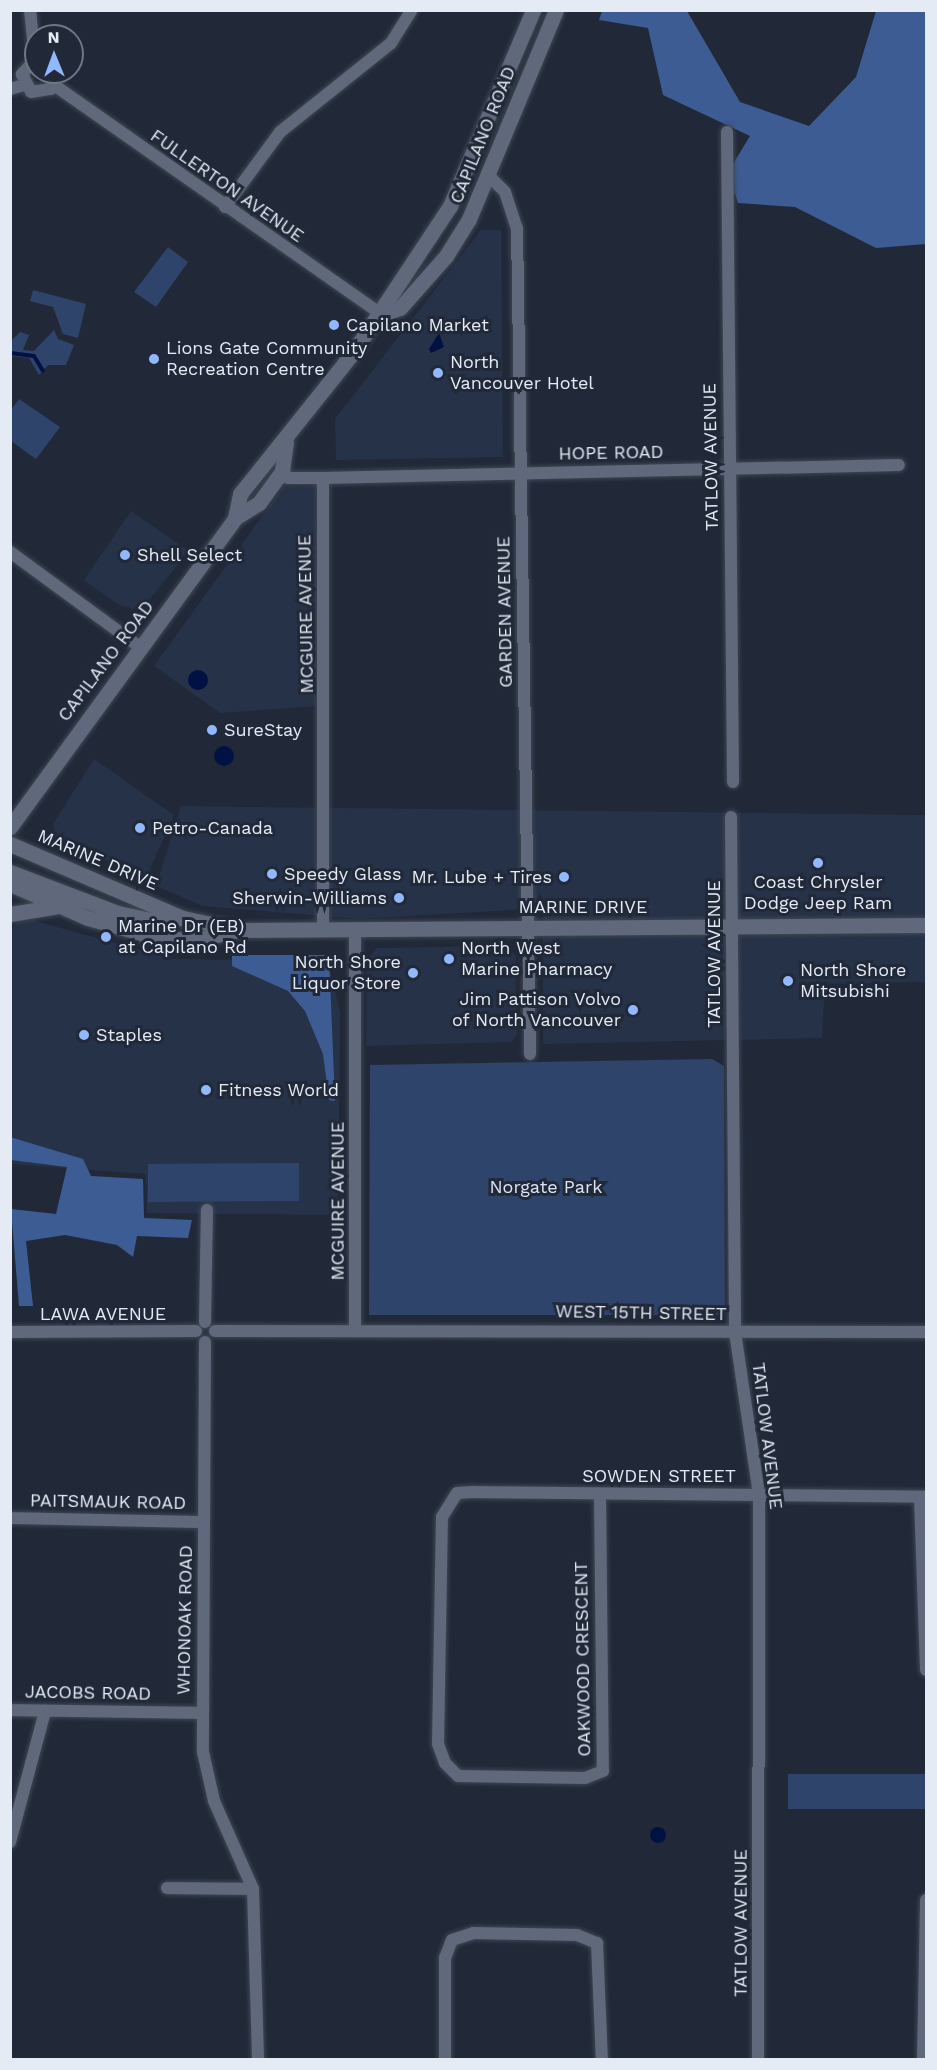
<!DOCTYPE html>
<html>
<head>
<meta charset="utf-8">
<style>
	body { margin:0 }
	#map { position:relative; width:937px; height:2070px; overflow:hidden; background:#212939; font-family:"Work Sans",sans-serif }
	div>[style] { position:absolute }
	.built>* { inset:0; background:#263247 }
	.green>* { inset:0; background:#2f446a }
	.forest>* { inset:0; background:#3d5c94 }
	.water>* { inset:0; background:#001143 }
	.round { border-radius:50% }
	.stream>* { height:4px; margin:-2px; padding:0 2px; transform-origin:2px; border-radius:2px; background:#001143 }
	.roads { filter:drop-shadow(0 0 2px #3f4652) drop-shadow(0 0 2px #3f4652) }
	.street>* { height:12px; margin:-6px; padding:0 6px; transform-origin:6px; border-radius:6px; background:#5f697b }
	.secondary>* { height:15px; margin:-7.5px; padding:0 7.5px; transform-origin:7.5px; border-radius:7.5px; background:#5f697b }
	.dots>* { width:16px; height:16px; translate:-50% -50%; box-sizing:border-box; border:3px solid #212939; border-radius:50% }
	span { translate:-50% -50%; white-space:nowrap; text-align:center; line-height:1.15; -webkit-text-stroke:6px #212939; paint-order:stroke }
	.street-label { font-size:18px; color:#e5ebf5 }
	.poi-label { font-size:18px; color:#e5ebf5 }
	.left { translate:0 -50%; text-align:left }
	.right { translate:-100% -50%; text-align:right }
	.park-label { font-size:18px; color:#dae4f5 }
	.frame { position:absolute; inset:0; border:12px solid #e5ebf5; pointer-events:none }
	.north { position:absolute; left:24px; top:24px; width:60px; height:60px; box-sizing:border-box; background:#212939; border:2px solid #6f7784; border-radius:50%; rotate:359deg; font-size:16px; font-weight:700; line-height:24px; text-align:center; color:#e5ebf5 }
	.north::after { content:''; display:block; margin:auto; width:21px; height:27px; background:#91b8fd; clip-path:polygon(50% 0,100% 100%,50% 72%,0 100%) }
</style>
</head>
<body>
<div id="map">
	<div class="built">
		<div style="clip-path:polygon(481px 230px,501px 230px,503px 457px,336px 460px,335px 419px)"></div>
		<div style="clip-path:polygon(283px 487px,315px 487px,316px 706px,220px 713px,154px 666px)"></div>
		<div style="clip-path:polygon(131px 511px,189px 551px,140px 611px,119px 605px,84px 580px)"></div>
		<div style="clip-path:polygon(94px 759px,174px 815px,146px 878px,56px 838px,53px 824px)"></div>
		<div style="clip-path:polygon(181px 806px,926px 815px,926px 982px,825px 984px,822px 1038px,543px 1044px,543px 908px,358px 919px,203px 906px,156px 886px)"></div>
		<div style="clip-path:polygon(21px 917px,173px 959px,328px 961px,340px 1012px,338px 1215px,147px 1213px,146px 1174px,11px 1164px,10px 931px)"></div>
		<div style="clip-path:polygon(505px 946px,516px 955px,517px 1034px,512px 1042px,366px 1046px,367px 959px,377px 948px)"></div>
	</div>
	<div class="green">
		<div style="clip-path:polygon(168px 247px,188px 262px,156px 307px,134px 292px)"></div>
		<div style="clip-path:polygon(33px 290px,86px 304px,78px 338px,63px 334px,53px 307px,30px 301px)"></div>
		<div style="clip-path:polygon(54px 330px,58px 339px,74px 345px,66px 365px,48px 365px,39px 375px,29px 358px,11px 356px,11px 341px,20px 332px,29px 335px,23px 350px,34px 351px)"></div>
		<div style="clip-path:polygon(19px 399px,60px 427px,36px 459px,11px 441px,11px 410px)"></div>
		<div style="clip-path:polygon(712px 1059px,724px 1066px,725px 1315px,369px 1315px,370px 1065px)"></div>
		<div style="clip-path:polygon(299px 1163px,299px 1201px,148px 1202px,148px 1164px)"></div>
		<div style="clip-path:polygon(788px 1774px,926px 1774px,926px 1809px,788px 1809px)"></div>
	</div>
	<div class="forest">
		<div style="clip-path:polygon(602px 11px,687px 11px,740px 102px,809px 126px,856px 77px,876px 11px,926px 11px,926px 244px,876px 248px,795px 207px,738px 203px,728px 172px,750px 136px,663px 95px,648px 28px,599px 20px)"></div>
		<div style="clip-path:polygon(232px 955px,329px 955px,335px 1101px,329px 1100px,323px 1054px,305px 1011px,288px 991px,232px 966px)"></div>
		<div style="clip-path:polygon(10px 1137px,83px 1159px,91px 1176px,143px 1179px,144px 1218px,192px 1220px,188px 1238px,137px 1236px,133px 1257px,117px 1245px,65px 1235px,26px 1241px,33px 1306px,19px 1306px,11px 1209px,56px 1214px,67px 1167px,11px 1160px)"></div>
	</div>
	<div class="water">
		<div style="clip-path:polygon(439px 333px,444px 347px,431px 353px,429px 349px)"></div>
		<div class="round" style="left:188px;top:670px;width:20px;height:20px"></div>
		<div class="round" style="left:214px;top:746px;width:20px;height:20px"></div>
		<div class="round" style="left:650px;top:1827px;width:16px;height:16px"></div>
	</div>
	<div class="stream">
		<div style="left:10px;top:353px;width:24px;rotate:7deg"></div>
		<div style="left:34px;top:356px;width:17px;rotate:59deg"></div>
	</div>
	<div class="roads">
		<div class="street">
			<div style="left:30px;top:10px;width:49px;rotate:84.2deg"></div>
			<div style="left:36px;top:59px;width:21px;rotate:133deg"></div>
			<div style="left:22px;top:74px;width:20px;rotate:63deg"></div>
			<div style="left:31px;top:92px;width:20px;rotate:-9deg"></div>
			<div style="left:51px;top:89px;width:18px;rotate:-74deg"></div>
			<div style="left:54px;top:85px;width:399px;rotate:35deg"></div>
			<div style="left:10px;top:89px;width:15px;rotate:-16deg"></div>
			<div style="left:727px;top:132px;width:650px;rotate:89.47deg"></div>
			<div style="left:490px;top:177px;width:21px;rotate:45deg"></div>
			<div style="left:505px;top:192px;width:38px;rotate:72deg"></div>
			<div style="left:517px;top:228px;width:826px;rotate:89.1deg"></div>
			<div style="left:225px;top:207px;width:93px;rotate:-53.7deg"></div>
			<div style="left:280px;top:132px;width:142px;rotate:-38.7deg"></div>
			<div style="left:391px;top:43px;width:39px;rotate:-58deg"></div>
			<div style="left:282px;top:471px;width:9px;rotate:49deg"></div>
			<div style="left:288px;top:478px;width:35px"></div>
			<div style="left:323px;top:478px;width:576px;rotate:-1.29deg"></div>
			<div style="left:323px;top:478px;width:452px;rotate:90deg"></div>
			<div style="left:10px;top:552px;width:161px;rotate:36.2deg"></div>
			<div style="left:731px;top:817px;width:515px;rotate:89.55deg"></div>
			<div style="left:735px;top:1332px;width:164px;rotate:81.6deg"></div>
			<div style="left:759px;top:1494px;width:566px;rotate:90.1deg"></div>
			<div style="left:355px;top:930px;width:399px;rotate:90deg"></div>
			<div style="left:205px;top:1322px;width:112px;rotate:-89deg"></div>
			<div style="left:215px;top:1331px;width:711px;rotate:0.08deg"></div>
			<div style="left:10px;top:1332px;width:186px;rotate:-0.3deg"></div>
			<div style="left:205px;top:1342px;width:410px;rotate:90.3deg"></div>
			<div style="left:203px;top:1752px;width:50px;rotate:77.3deg"></div>
			<div style="left:214px;top:1801px;width:96px;rotate:66.1deg"></div>
			<div style="left:253px;top:1889px;width:171px;rotate:88.3deg"></div>
			<div style="left:600px;top:1494px;width:277px;rotate:89.4deg"></div>
			<div style="left:603px;top:1771px;width:19px;rotate:159deg"></div>
			<div style="left:585px;top:1778px;width:127px;rotate:-179.1deg"></div>
			<div style="left:458px;top:1776px;width:18px;rotate:-135deg"></div>
			<div style="left:445px;top:1763px;width:20px;rotate:-110deg"></div>
			<div style="left:438px;top:1744px;width:227px;rotate:-89deg"></div>
			<div style="left:442px;top:1517px;width:28px;rotate:-58deg"></div>
			<div style="left:457px;top:1493px;width:15px;rotate:-4deg"></div>
			<div style="left:472px;top:1492px;width:454px;rotate:0.6deg"></div>
			<div style="left:920px;top:1497px;width:173px;rotate:88deg"></div>
			<div style="left:10px;top:1518px;width:194px;rotate:1.2deg"></div>
			<div style="left:10px;top:1710px;width:191px;rotate:0.9deg"></div>
			<div style="left:10px;top:1842px;width:136px;rotate:-75deg"></div>
			<div style="left:167px;top:1888px;width:86px;rotate:0.7deg"></div>
			<div style="left:445px;top:2060px;width:102px;rotate:-90deg"></div>
			<div style="left:445px;top:1958px;width:19px;rotate:-69deg"></div>
			<div style="left:452px;top:1940px;width:22px;rotate:-18deg"></div>
			<div style="left:473px;top:1933px;width:104px;rotate:1.1deg"></div>
			<div style="left:577px;top:1935px;width:22px;rotate:22deg"></div>
			<div style="left:597px;top:1943px;width:117px;rotate:87.6deg"></div>
			<div style="left:923px;top:2060px;width:160px;rotate:-88.9deg"></div>
		</div>
		<div class="secondary">
			<div style="left:381px;top:314px;width:20px;rotate:-18deg"></div>
			<div style="left:400px;top:308px;width:69px;rotate:-48.5deg"></div>
			<div style="left:446px;top:256px;width:44px;rotate:-58.1deg"></div>
			<div style="left:469px;top:219px;width:226px;rotate:-67.4deg"></div>
			<div style="left:235px;top:518px;width:25px;rotate:-78deg"></div>
			<div style="left:240px;top:494px;width:183px;rotate:-51.4deg"></div>
			<div style="left:354px;top:351px;width:174px;rotate:-56.5deg"></div>
			<div style="left:450px;top:206px;width:213px;rotate:-67deg"></div>
			<div style="left:10px;top:827px;width:382px;rotate:-53.9deg"></div>
			<div style="left:235px;top:518px;width:28px;rotate:-32deg"></div>
			<div style="left:259px;top:503px;width:39px;rotate:-54deg"></div>
			<div style="left:282px;top:471px;width:29px;rotate:-82deg"></div>
			<div style="left:10px;top:844px;width:188px;rotate:23.2deg"></div>
			<div style="left:183px;top:918px;width:57px;rotate:12.1deg"></div>
			<div style="left:239px;top:930px;width:687px;rotate:-0.42deg"></div>
			<div style="left:10px;top:872px;width:116px;rotate:20.8deg"></div>
			<div style="left:118px;top:913px;width:39px;rotate:12deg"></div>
			<div style="left:156px;top:921px;width:24px;rotate:-7deg"></div>
			<div style="left:10px;top:884px;width:85px;rotate:23.6deg"></div>
			<div style="left:88px;top:918px;width:58px;rotate:15.9deg"></div>
			<div style="left:144px;top:934px;width:48px;rotate:8.5deg"></div>
			<div style="left:191px;top:941px;width:44px;rotate:-13.1deg"></div>
			<div style="left:10px;top:914px;width:45px;rotate:-9deg"></div>
		</div>
	</div>
	<div class="dots">
		<div style="left:334px;top:325px;background:#91b8fd"></div>
		<div style="left:154px;top:359px;background:#91b8fd"></div>
		<div style="left:438px;top:373px;background:#91b8fd"></div>
		<div style="left:125px;top:555px;background:#91b8fd"></div>
		<div style="left:212px;top:730px;background:#91b8fd"></div>
		<div style="left:140px;top:828px;background:#91b8fd"></div>
		<div style="left:818px;top:863px;background:#91b8fd"></div>
		<div style="left:272px;top:874px;background:#91b8fd"></div>
		<div style="left:564px;top:877px;background:#91b8fd"></div>
		<div style="left:399px;top:898px;background:#91b8fd"></div>
		<div style="left:106px;top:937px;background:#91b8fd"></div>
		<div style="left:449px;top:959px;background:#91b8fd"></div>
		<div style="left:413px;top:973px;background:#91b8fd"></div>
		<div style="left:788px;top:981px;background:#91b8fd"></div>
		<div style="left:633px;top:1010px;background:#91b8fd"></div>
		<div style="left:84px;top:1035px;background:#91b8fd"></div>
		<div style="left:206px;top:1090px;background:#91b8fd"></div>
	</div>
	<div class="street-label">
		<span style="left:483px;top:135px;rotate:-68deg">CAPILANO ROAD</span>
		<span style="left:227px;top:186px;rotate:35deg">FULLERTON AVENUE</span>
		<span style="left:611px;top:453px;rotate:-1deg">HOPE ROAD</span>
		<span style="left:711px;top:457px;rotate:-91deg">TATLOW AVENUE</span>
		<span style="left:505px;top:612px;rotate:-91deg">GARDEN AVENUE</span>
		<span style="left:306px;top:614px;rotate:-91deg">MCGUIRE AVENUE</span>
		<span style="left:106px;top:661px;rotate:-53deg">CAPILANO ROAD</span>
		<span style="left:98px;top:860px;rotate:23deg">MARINE DRIVE</span>
		<span style="left:583px;top:907px">MARINE DRIVE</span>
		<span style="left:714px;top:954px;rotate:-90deg">TATLOW AVENUE</span>
		<span style="left:338px;top:1201px;rotate:-90deg">MCGUIRE AVENUE</span>
		<span style="left:641px;top:1313px;rotate:1deg">WEST 15TH STREET</span>
		<span style="left:103px;top:1314px">LAWA AVENUE</span>
		<span style="left:767px;top:1436px;rotate:83deg">TATLOW AVENUE</span>
		<span style="left:659px;top:1476px">SOWDEN STREET</span>
		<span style="left:108px;top:1502px;rotate:1deg">PAITSMAUK ROAD</span>
		<span style="left:185px;top:1620px;rotate:-89deg">WHONOAK ROAD</span>
		<span style="left:583px;top:1659px;rotate:-91deg">OAKWOOD CRESCENT</span>
		<span style="left:88px;top:1693px;rotate:1deg">JACOBS ROAD</span>
		<span style="left:741px;top:1923px;rotate:-90deg">TATLOW AVENUE</span>
	</div>
	<div class="poi-label">
		<span class="left" style="left:346px;top:325px">Capilano Market</span>
		<span class="left" style="left:166px;top:359px">Lions Gate Community<br>Recreation Centre</span>
		<span class="left" style="left:450px;top:373px">North<br>Vancouver Hotel</span>
		<span class="left" style="left:137px;top:555px">Shell Select</span>
		<span class="left" style="left:224px;top:730px">SureStay</span>
		<span class="left" style="left:152px;top:828px">Petro-Canada</span>
		<span class="left" style="left:284px;top:874px">Speedy Glass</span>
		<span class="right" style="left:552px;top:877px">Mr. Lube + Tires</span>
		<span style="left:818px;top:893px">Coast Chrysler<br>Dodge Jeep Ram</span>
		<span class="right" style="left:387px;top:898px">Sherwin-Williams</span>
		<span class="left" style="left:118px;top:937px">Marine Dr (EB)<br>at Capilano Rd</span>
		<span class="left" style="left:461px;top:959px">North West<br>Marine Pharmacy</span>
		<span class="right" style="left:401px;top:973px">North Shore<br>Liquor Store</span>
		<span class="left" style="left:800px;top:981px">North Shore<br>Mitsubishi</span>
		<span class="right" style="left:621px;top:1010px">Jim Pattison Volvo<br>of North Vancouver</span>
		<span class="left" style="left:96px;top:1035px">Staples</span>
		<span class="left" style="left:218px;top:1090px">Fitness World</span>
	</div>
	<div class="park-label">
		<span style="left:546px;top:1187px">Norgate Park</span>
	</div>
	<div class="frame"></div>
	<div class="north">N</div>
</div>
</body>
</html>
